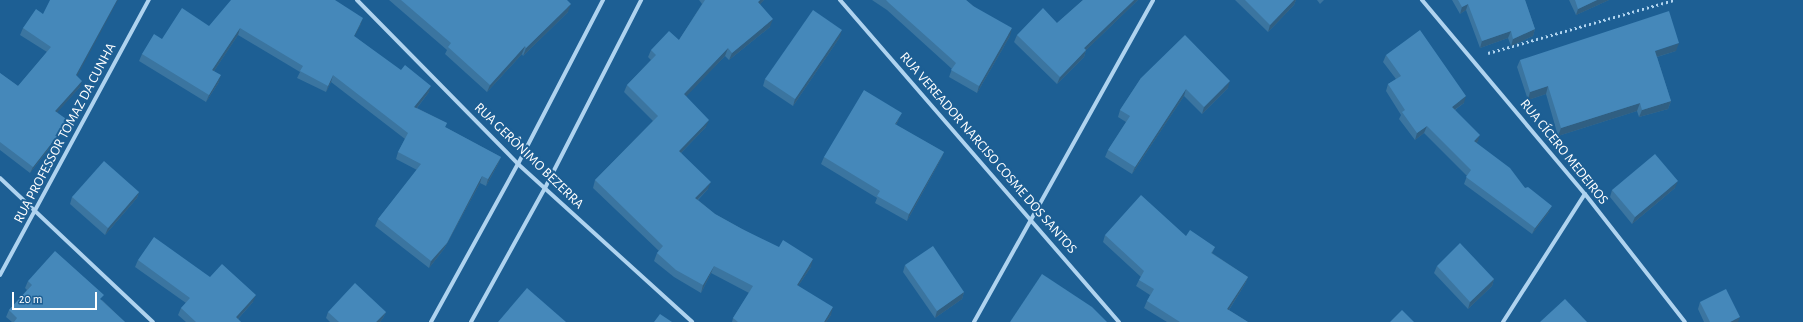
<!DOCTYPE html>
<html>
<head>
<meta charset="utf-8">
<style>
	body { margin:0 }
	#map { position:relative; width:1803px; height:322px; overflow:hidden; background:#1d5f94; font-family:"Alegreya Sans",sans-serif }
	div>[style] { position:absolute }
	.path>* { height:2.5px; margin-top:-1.25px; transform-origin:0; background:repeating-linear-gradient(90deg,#afd3ef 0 2px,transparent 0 5px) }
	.street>* { height:4px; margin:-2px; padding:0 2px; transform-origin:2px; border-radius:2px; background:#afd3ef }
	.wall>* { inset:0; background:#3b75a0 }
	.shaded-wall>* { inset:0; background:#305f82 }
	.building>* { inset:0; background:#4588ba }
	span { translate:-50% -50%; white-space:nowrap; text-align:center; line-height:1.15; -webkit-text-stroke:4px #1d5f94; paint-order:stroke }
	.street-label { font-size:14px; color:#fff }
	.scale { position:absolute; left:12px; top:292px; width:85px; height:18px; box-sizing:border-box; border:2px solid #fff; border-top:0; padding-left:5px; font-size:12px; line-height:14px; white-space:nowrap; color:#fff; -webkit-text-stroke:3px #1d5f94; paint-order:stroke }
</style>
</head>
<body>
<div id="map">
	<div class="path">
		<div style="left:1488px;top:53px;width:193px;rotate:-15.9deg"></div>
	</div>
	<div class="street">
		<div style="left:357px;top:0;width:230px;rotate:45.5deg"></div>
		<div style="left:518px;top:164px;width:235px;rotate:42.2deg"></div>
		<div style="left:840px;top:0;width:426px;rotate:49.1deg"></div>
		<div style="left:1422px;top:0;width:253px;rotate:50deg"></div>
		<div style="left:1585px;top:194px;width:162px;rotate:52deg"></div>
		<div style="left:0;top:178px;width:210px;rotate:43.3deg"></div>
		<div style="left:0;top:275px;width:313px;rotate:-61.6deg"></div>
		<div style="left:431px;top:322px;width:180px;rotate:-61.2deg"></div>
		<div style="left:518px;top:164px;width:185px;rotate:-62.6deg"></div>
		<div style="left:471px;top:322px;width:153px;rotate:-61.1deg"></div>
		<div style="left:545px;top:188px;width:211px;rotate:-62.9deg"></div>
		<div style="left:974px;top:322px;width:368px;rotate:-60.9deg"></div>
		<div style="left:1503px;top:322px;width:152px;rotate:-57.4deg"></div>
	</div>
	<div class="wall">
		<div style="clip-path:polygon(389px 0,567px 0,568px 12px,523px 56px,522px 54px,487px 92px,445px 54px,447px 50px)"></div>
		<div style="clip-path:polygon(699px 0,764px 0,760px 4px,770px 27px,729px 60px,725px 56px,686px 96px,706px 127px,681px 153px,708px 189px,698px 200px,715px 214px,811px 267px,798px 286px,831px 315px,826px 322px,732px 322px,733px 318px,749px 293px,711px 273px,701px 293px,674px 277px,654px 261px,657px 253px,659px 251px,593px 188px,595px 180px,653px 121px,624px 92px,627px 85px,651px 60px,648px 57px,651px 50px,679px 40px,702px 4px)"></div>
		<div style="clip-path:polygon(872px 0,966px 0,1010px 36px,977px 93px,949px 77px,952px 69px,887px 10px)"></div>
		<div style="clip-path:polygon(1083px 0,1138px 0,1086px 50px,1084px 57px,1057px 84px,1014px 42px,1017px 35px,1057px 23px)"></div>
		<div style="clip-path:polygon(1235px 0,1296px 0,1294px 5px,1268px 32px)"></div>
		<div style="clip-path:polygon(1317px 0,1324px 0,1320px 4px)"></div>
		<div style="clip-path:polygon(1452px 0,1525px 0,1535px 29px,1533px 36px,1511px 46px,1508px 38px,1480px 48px,1466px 10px,1460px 14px)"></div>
		<div style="clip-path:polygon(1569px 0,1609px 0,1576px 15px)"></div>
		<div style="clip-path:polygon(43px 14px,77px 76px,80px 87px,57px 112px,66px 127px,30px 173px,0 150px,0 73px,18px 86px,47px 52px,20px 35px,23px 28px)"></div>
		<div style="clip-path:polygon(361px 24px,354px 36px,429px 92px,417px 108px,447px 123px,445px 127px,501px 157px,498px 164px,486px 186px,480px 183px,444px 249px,429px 268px,375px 226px,378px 219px,417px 170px,396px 159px,398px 152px,405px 139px,331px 82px,326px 92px,297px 78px,300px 72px,238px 35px,214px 71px,219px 82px,206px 102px,139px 61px,142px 54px,162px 39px,209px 26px)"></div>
		<div style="clip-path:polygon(840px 37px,793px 106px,763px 86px,765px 79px)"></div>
		<div style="clip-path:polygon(1676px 51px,1657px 57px,1671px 101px,1668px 109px,1639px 117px,1637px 111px,1558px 136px,1546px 94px,1528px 100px,1517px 67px,1520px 60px)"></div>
		<div style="clip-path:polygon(1386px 55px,1464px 103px,1455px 110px,1478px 141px,1476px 143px,1525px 188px,1549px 212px,1532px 234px,1464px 184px,1467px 176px,1424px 133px,1415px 140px,1399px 119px,1401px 115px,1386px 91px,1388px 84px,1396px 79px,1383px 62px)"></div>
		<div style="clip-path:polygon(1141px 78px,1228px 88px,1202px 114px,1184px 96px,1132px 174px,1105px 157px,1108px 150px,1126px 122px,1118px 117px,1120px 110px)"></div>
		<div style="clip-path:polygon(899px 119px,896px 125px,944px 152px,941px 159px,907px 221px,875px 203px,877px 198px,821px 164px,824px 157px)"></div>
		<div style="clip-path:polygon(1675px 188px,1632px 224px,1610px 197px,1612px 190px)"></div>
		<div style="clip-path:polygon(139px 192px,137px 198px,105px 235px,70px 204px,72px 197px)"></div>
		<div style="clip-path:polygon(1105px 235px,1186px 236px,1215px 247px,1212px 253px,1248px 277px,1245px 284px,1229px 310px,1248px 322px,1167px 322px,1144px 308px,1147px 301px,1150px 295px,1136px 286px,1139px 280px,1141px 277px,1103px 242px)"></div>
		<div style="clip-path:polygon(138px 260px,210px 277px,253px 302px,238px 319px,241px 322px,186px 322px,178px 315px,181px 308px,186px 303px,135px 267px)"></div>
		<div style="clip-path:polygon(905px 265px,964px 292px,962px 299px,935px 318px,903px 272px)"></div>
		<div style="clip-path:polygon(1437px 266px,1494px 279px,1492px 286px,1468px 309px,1434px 273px)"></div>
		<div style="clip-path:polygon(28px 281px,102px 300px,125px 322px,12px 322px,6px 317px,9px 310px,27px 290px,25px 288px)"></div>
		<div style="clip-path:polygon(1700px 302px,1738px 322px,1704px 322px,1698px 309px)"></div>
		<div style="clip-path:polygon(328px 312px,386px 312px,383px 318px,380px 322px,330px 322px,326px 318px)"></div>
	</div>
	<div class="shaded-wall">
		<div style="clip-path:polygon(117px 0,118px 0,74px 82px,76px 75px)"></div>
		<div style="clip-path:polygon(760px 0,764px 0,756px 9px,758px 2px)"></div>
		<div style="clip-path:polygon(1134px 0,1138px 0,1081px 55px,1084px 48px)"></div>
		<div style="clip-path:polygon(1294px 0,1296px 0,1294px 5px,1268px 32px,1270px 25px)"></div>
		<div style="clip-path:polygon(1597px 0,1609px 0,1576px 15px,1578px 9px)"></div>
		<div style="clip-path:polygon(571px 4px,568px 12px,523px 56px,526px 48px)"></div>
		<div style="clip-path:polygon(1468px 4px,1466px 10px,1460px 14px,1462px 7px)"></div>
		<div style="clip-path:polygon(363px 18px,361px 24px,351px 43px,354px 36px)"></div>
		<div style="clip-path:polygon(773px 19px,770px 27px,729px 60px,732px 53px)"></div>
		<div style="clip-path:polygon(240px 28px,238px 35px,210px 77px,212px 70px)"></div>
		<div style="clip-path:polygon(1012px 28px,1010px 36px,977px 93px,979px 86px)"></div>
		<div style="clip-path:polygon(1535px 29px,1533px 36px,1511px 46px,1513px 39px)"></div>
		<div style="clip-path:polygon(842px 30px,840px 37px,793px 106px,795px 99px)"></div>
		<div style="clip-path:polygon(1511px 31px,1508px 38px,1480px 48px,1482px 41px)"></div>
		<div style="clip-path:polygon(1679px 43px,1676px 51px,1653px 58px,1655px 51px)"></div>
		<div style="clip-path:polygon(525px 46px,522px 54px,487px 92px,490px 85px)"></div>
		<div style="clip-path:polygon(728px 48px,725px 56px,681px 102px,684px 94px)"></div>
		<div style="clip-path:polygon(1086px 50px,1084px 57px,1057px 84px,1060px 77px)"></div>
		<div style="clip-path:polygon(221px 75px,219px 82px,206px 102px,209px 95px)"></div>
		<div style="clip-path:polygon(333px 75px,331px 82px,326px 92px,328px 86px)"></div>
		<div style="clip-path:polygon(82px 81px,80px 87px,53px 117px,55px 111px)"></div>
		<div style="clip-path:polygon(1230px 81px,1228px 88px,1202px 114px,1204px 107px)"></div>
		<div style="clip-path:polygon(431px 86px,429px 92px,412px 114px,414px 107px)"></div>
		<div style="clip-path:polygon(1548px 86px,1546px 94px,1528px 100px,1530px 92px)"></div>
		<div style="clip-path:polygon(1186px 89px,1184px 96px,1132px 174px,1135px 167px)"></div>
		<div style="clip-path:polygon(1466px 96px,1464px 103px,1450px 113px,1452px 107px)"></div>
		<div style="clip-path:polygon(1671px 101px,1668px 109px,1639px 117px,1642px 110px)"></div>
		<div style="clip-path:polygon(1640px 103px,1637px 111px,1558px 136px,1561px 128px)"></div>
		<div style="clip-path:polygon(902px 113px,899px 119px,892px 131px,895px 124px)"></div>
		<div style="clip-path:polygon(709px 120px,706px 127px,676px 158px,679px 151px)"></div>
		<div style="clip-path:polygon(69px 121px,66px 127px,30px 173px,33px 167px)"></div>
		<div style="clip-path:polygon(1427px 126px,1424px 133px,1415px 140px,1417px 133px)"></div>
		<div style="clip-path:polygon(1480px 135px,1478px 141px,1472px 148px,1474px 141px)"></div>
		<div style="clip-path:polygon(944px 152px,941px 159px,907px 221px,909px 214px)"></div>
		<div style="clip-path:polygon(501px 157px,498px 164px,486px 186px,488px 179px)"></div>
		<div style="clip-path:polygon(482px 176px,480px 183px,444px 249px,429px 268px,431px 261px)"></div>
		<div style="clip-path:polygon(1678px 181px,1675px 188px,1632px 224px,1635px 217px)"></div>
		<div style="clip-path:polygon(711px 182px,708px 189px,692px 205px,695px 198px)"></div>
		<div style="clip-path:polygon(139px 192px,137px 198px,105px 235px,108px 228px)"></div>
		<div style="clip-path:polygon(1552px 206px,1549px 212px,1532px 234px,1535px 228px)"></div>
		<div style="clip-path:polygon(813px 259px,811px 267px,794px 292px,797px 285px)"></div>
		<div style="clip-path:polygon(714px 266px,711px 273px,701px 293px,703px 285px)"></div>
		<div style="clip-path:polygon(1248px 277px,1245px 284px,1225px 316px,1227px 309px)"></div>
		<div style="clip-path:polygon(1494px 279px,1492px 286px,1468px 309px,1470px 302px)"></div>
		<div style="clip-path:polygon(964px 292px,962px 299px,935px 318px,937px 311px)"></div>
		<div style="clip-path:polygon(256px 295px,253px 302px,235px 322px,236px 317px)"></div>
		<div style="clip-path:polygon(833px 307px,831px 315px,826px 322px,824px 322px)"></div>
		<div style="clip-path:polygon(386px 312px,383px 318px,380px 322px,376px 322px)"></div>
		<div style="clip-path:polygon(1740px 317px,1738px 322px,1730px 322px)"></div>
	</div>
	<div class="building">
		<div style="clip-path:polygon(50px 0,117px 0,76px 75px,82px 81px,55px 111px,69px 121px,33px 167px,0 142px,0 73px,18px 86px,51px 47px,23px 28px,36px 9px,43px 14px)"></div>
		<div style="clip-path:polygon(231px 0,335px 0,363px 18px,354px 36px,401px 70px,405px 65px,431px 86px,414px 107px,447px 123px,445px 127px,501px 157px,488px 179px,482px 176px,447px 243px,431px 261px,378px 219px,421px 164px,398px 152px,408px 133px,333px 75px,328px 86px,300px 71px,303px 66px,240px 28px,212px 70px,221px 75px,209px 95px,142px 54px,154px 34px,162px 39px,182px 8px,209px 26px)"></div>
		<div style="clip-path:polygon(401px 0,567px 0,571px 4px,526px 48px,525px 46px,490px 85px,448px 47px,451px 43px)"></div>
		<div style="clip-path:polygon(705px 0,760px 0,758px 2px,773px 19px,732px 53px,728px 48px,684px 94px,709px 120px,679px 151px,711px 182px,695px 198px,715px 214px,742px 229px,779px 247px,783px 240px,813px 259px,797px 285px,833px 307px,824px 322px,738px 322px,733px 318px,753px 286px,714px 266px,703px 285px,676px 270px,657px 253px,663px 246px,595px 180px,658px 116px,627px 85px,656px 55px,651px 50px,669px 31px,679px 40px)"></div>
		<div style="clip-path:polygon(886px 0,966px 0,973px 6px,1012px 28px,979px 86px,951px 70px,956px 63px,889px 3px)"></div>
		<div style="clip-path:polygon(1083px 0,1134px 0,1084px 48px,1086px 50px,1060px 77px,1017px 35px,1043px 8px,1057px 23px)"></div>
		<div style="clip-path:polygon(1245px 0,1294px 0,1270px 25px)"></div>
		<div style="clip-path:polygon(1458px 0,1525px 0,1535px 29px,1513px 39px,1511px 31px,1482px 41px,1468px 4px,1462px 7px)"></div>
		<div style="clip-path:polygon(1575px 0,1597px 0,1578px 9px)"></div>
		<div style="clip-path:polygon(813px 10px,842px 30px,795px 99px,765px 79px)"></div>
		<div style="clip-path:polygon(1669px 11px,1679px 43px,1655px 51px,1671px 101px,1642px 110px,1640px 103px,1561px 128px,1548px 86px,1530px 92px,1520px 60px)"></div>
		<div style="clip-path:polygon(1420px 30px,1466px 96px,1452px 107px,1480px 135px,1474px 141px,1510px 168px,1525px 188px,1528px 187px,1552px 206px,1535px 228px,1466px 177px,1471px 170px,1427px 126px,1417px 133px,1402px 112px,1405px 110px,1388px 84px,1401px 76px,1386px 55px)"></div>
		<div style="clip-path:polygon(1185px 35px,1230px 81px,1204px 107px,1186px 89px,1135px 167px,1108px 150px,1130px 116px,1120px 110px,1141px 78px)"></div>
		<div style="clip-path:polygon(864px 90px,902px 113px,895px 124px,944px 152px,909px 214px,877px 196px,880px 191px,824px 157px)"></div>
		<div style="clip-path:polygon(1655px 154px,1678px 181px,1635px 217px,1612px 190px)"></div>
		<div style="clip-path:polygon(104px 161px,139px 192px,108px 228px,72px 197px)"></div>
		<div style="clip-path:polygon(1141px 195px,1186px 236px,1190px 230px,1215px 247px,1211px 253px,1248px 277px,1227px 309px,1248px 322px,1180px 322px,1147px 301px,1154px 289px,1139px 280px,1144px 271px,1105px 235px)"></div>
		<div style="clip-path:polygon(154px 237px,210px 277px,222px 264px,256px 295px,236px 317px,241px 322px,196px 322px,181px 308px,190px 298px,138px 260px)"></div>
		<div style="clip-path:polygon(1460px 243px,1494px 279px,1470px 302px,1437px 266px)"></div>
		<div style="clip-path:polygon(933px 246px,964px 292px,937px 311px,905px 265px)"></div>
		<div style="clip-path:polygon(55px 251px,104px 295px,100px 299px,125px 322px,14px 322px,17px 318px,9px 310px,32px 285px,28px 281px)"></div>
		<div style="clip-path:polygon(1042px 274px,1092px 307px,1107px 322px,1010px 322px)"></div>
		<div style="clip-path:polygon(355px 283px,386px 312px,376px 322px,339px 322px,328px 312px)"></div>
		<div style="clip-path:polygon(527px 288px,566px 322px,498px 322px)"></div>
		<div style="clip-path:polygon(1726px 289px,1740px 317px,1730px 322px,1710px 322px,1700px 302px)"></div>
		<div style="clip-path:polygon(1565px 299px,1587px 322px,1540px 322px)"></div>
		<div style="clip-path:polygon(1402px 310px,1414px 322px,1390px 322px)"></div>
		<div style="clip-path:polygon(660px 314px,672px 322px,654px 322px)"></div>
	</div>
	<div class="street-label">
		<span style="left:65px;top:133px;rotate:-62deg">RUA PROFESSOR TOMAZ DA CUNHA</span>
		<span style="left:1564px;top:152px;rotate:51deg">RUA CÍCERO MEDEIROS</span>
		<span style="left:988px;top:153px;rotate:49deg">RUA VEREADOR NARCISO COSME DOS SANTOS</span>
		<span style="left:529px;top:156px;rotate:44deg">RUA GERÔNIMO BEZERRA</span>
	</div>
	<div class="scale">20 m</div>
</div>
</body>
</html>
